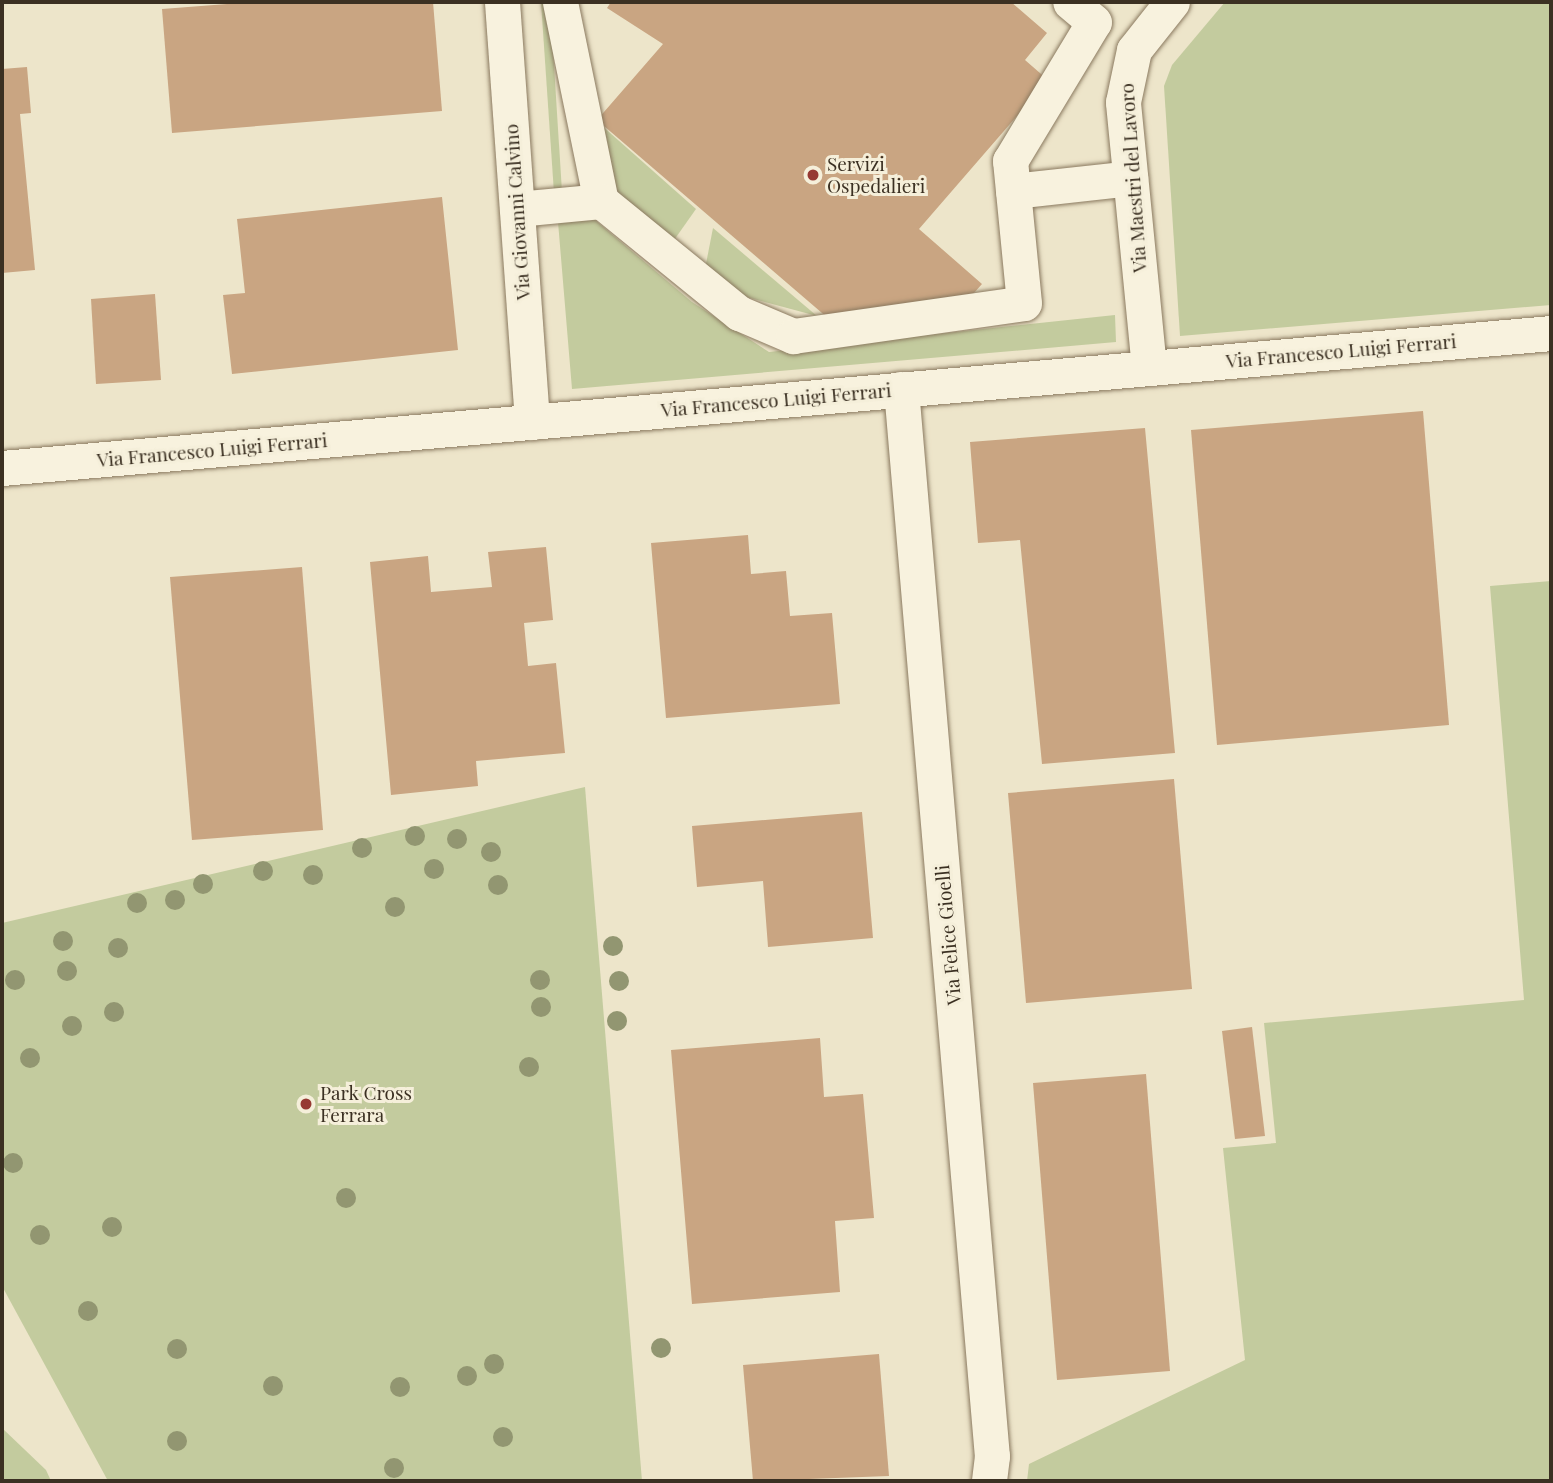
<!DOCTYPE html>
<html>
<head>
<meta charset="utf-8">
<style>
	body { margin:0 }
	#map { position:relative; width:1553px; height:1483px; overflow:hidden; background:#ede5ca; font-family:"Playfair Display",serif }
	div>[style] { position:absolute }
	.green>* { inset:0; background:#c3cb9e }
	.building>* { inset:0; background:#c9a582 }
	.roads { filter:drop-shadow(0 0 2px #8a795f) drop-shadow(0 0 2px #8a795f) }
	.minor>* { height:35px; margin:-17.5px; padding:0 17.5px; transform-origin:17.5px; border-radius:17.5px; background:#f8f2de }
	.trees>* { width:20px; height:20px; margin:-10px; border-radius:50%; background:#929671 }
	.dots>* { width:19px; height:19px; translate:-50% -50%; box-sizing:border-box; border:4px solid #f5efda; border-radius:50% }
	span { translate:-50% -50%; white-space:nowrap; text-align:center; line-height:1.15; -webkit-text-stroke:6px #f5efda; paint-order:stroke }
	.poi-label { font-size:19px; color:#3b3022 }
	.left { translate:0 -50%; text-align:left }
	.street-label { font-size:19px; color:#3b3022 }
	.frame { position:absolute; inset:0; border:4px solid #3b3022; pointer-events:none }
</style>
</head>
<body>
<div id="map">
	<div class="green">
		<div style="clip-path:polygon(541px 2px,550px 2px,562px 192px,554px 193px)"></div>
		<div style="clip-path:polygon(1225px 2px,1551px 2px,1551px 305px,1180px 336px,1164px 86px,1172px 65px)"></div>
		<div style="clip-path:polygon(583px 109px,696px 209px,672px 243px,620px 203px)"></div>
		<div style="clip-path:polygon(595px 220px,692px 302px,769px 352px,1115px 315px,1116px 342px,572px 389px,558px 222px)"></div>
		<div style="clip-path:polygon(713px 228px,817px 316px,731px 293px,704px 274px)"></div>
		<div style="clip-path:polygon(1551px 581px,1551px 1481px,1027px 1481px,1029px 1464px,1245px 1360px,1223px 1148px,1276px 1143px,1264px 1023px,1524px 1000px,1490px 586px)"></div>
		<div style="clip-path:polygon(585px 787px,642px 1481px,108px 1481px,2px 1286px,2px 923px)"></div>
		<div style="clip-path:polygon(2px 1428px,46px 1470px,51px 1481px,2px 1481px)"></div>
	</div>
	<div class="building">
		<div style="clip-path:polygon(253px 2px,433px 2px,442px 111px,172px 133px,162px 9px)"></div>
		<div style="clip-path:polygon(611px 2px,1011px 2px,1047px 33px,1025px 60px,1048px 80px,919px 229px,982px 284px,965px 303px,836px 325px,597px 120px,663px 44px,607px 8px)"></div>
		<div style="clip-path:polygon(27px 67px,31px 113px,20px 114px,35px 270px,2px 273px,2px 69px)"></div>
		<div style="clip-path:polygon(442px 197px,458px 350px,232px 374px,223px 295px,245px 293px,237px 219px)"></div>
		<div style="clip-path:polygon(155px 294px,161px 380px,96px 384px,91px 299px)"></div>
		<div style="clip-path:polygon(1423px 411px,1449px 725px,1217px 745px,1191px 430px)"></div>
		<div style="clip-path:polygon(1145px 428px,1175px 753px,1042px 764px,1020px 540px,978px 543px,970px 442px)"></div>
		<div style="clip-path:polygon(748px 535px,751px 574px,786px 571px,790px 616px,832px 613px,840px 704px,666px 718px,651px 543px)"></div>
		<div style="clip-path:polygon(546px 547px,553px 620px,524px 623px,528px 666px,556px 663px,565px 753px,476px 761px,478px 786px,391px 795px,370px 562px,428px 556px,431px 592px,492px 587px,488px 552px)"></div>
		<div style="clip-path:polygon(302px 567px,323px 830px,192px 840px,170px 577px)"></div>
		<div style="clip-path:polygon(1174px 779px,1192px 989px,1026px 1003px,1008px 793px)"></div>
		<div style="clip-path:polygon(862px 812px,873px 938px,768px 947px,763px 881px,697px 887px,692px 826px)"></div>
		<div style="clip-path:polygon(1252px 1027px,1265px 1136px,1235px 1139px,1222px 1031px)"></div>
		<div style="clip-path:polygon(820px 1038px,824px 1097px,863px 1094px,874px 1218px,835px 1221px,840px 1292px,692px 1304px,671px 1050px)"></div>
		<div style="clip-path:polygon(1146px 1074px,1170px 1371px,1057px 1380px,1033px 1083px)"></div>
		<div style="clip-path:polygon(879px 1354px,889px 1476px,753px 1481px,743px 1365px)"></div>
	</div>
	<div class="roads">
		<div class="minor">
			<div style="left:502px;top:2px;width:421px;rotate:85.9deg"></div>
			<div style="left:560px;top:2px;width:203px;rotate:78.4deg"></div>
			<div style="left:601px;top:201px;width:178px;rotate:39.1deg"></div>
			<div style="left:739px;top:313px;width:59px;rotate:23.1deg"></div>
			<div style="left:793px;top:336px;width:233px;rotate:-8.1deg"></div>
			<div style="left:1024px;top:303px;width:143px;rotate:-95.6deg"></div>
			<div style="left:1010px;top:161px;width:162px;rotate:-58.9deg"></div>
			<div style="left:1094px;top:22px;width:31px;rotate:-140deg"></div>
			<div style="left:1013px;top:191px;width:118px;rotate:-6.3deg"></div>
			<div style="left:517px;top:209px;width:84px;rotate:-5.4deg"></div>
			<div style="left:1149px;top:368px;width:267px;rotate:-95.6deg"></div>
			<div style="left:1123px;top:102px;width:53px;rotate:-78.1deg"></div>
			<div style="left:1134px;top:50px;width:61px;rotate:-51.6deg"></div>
			<div style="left:901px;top:389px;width:1071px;rotate:85.13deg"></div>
			<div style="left:992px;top:1456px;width:25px;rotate:97deg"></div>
			<div style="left:2px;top:468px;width:1555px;rotate:-4.98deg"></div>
		</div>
	</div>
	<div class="trees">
		<div style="left:415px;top:836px"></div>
		<div style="left:457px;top:839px"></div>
		<div style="left:362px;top:848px"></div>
		<div style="left:491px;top:852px"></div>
		<div style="left:434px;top:869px"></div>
		<div style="left:263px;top:871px"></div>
		<div style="left:313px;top:875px"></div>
		<div style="left:203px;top:884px"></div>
		<div style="left:498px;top:885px"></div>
		<div style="left:175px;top:900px"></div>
		<div style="left:137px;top:903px"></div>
		<div style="left:395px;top:907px"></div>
		<div style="left:63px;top:941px"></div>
		<div style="left:613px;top:946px"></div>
		<div style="left:118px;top:948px"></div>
		<div style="left:67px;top:971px"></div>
		<div style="left:15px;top:980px"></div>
		<div style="left:540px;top:980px"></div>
		<div style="left:619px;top:981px"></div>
		<div style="left:541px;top:1007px"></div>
		<div style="left:114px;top:1012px"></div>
		<div style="left:617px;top:1021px"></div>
		<div style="left:72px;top:1026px"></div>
		<div style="left:30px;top:1058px"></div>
		<div style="left:529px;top:1067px"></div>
		<div style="left:13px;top:1163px"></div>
		<div style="left:346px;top:1198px"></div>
		<div style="left:112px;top:1227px"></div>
		<div style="left:40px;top:1235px"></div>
		<div style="left:88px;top:1311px"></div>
		<div style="left:661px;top:1348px"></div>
		<div style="left:177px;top:1349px"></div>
		<div style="left:494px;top:1364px"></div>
		<div style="left:467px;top:1376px"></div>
		<div style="left:273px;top:1386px"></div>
		<div style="left:400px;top:1387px"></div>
		<div style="left:503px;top:1437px"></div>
		<div style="left:177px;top:1441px"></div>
		<div style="left:394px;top:1468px"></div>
	</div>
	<div class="dots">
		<div style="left:813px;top:175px;background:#963932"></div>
		<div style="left:306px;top:1104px;background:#963932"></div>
	</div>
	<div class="poi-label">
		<span class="left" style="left:827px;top:175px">Servizi<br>Ospedalieri</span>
		<span class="left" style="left:320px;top:1104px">Park Cross<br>Ferrara</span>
	</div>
	<div class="street-label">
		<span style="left:1133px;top:178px;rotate:-94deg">Via Maestri del Lavoro</span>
		<span style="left:517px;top:212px;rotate:-94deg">Via Giovanni Calvino</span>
		<span style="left:1341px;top:351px;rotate:-5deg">Via Francesco Luigi Ferrari</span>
		<span style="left:776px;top:400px;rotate:-5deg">Via Francesco Luigi Ferrari</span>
		<span style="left:212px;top:450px;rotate:-5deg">Via Francesco Luigi Ferrari</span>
		<span style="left:948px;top:935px;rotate:-95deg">Via Felice Gioelli</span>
	</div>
	<div class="frame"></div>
</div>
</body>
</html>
